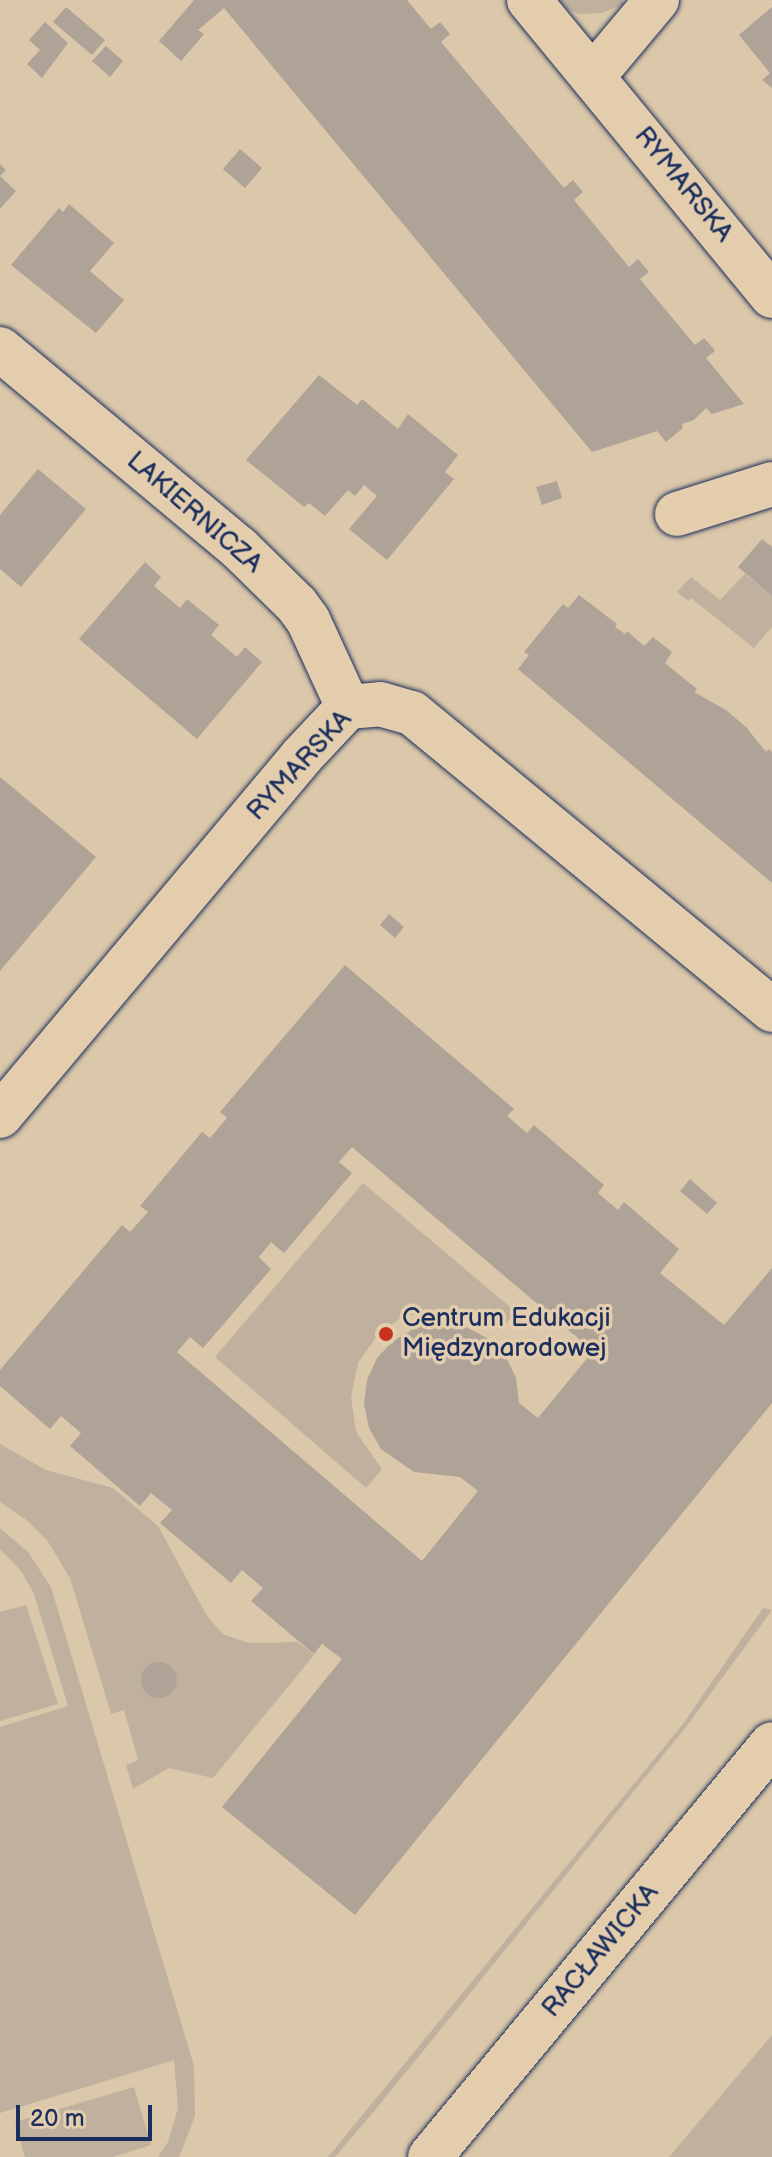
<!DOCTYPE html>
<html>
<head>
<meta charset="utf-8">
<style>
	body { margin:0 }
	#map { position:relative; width:772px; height:2157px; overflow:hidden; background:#dbc7a9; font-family:"Balsamiq Sans",sans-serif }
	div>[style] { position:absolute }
	.green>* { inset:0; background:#bfb19d }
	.building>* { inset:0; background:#afa398 }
	.round { border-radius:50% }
	.roads { filter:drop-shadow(0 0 2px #1b2f5e) drop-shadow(0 0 2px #1b2f5e) }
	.minor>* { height:44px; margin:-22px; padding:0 22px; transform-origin:22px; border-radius:22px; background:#e3cdac }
	.dots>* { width:22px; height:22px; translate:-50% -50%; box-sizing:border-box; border:4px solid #e3cdac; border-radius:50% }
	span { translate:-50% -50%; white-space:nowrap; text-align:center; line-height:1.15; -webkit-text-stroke:7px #e3cdac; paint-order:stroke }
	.street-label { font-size:26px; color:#1b2f5e }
	.poi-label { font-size:26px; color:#1b2f5e }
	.left { translate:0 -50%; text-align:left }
	.scale { position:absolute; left:16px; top:2105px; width:136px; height:36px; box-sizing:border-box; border:4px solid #1b2f5e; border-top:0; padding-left:10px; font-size:24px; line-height:28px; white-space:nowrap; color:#1b2f5e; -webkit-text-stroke:6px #e3cdac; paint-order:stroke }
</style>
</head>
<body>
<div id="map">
	<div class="green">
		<div style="clip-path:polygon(547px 0,622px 0,625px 4px,602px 13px,579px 14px)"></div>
		<div style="clip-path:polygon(745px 574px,772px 596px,772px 627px,754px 648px,691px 598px,688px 601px,677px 592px,691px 577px,720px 600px)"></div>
		<div style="clip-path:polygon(363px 1183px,516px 1312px,500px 1330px,475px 1315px,429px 1309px,399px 1319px,374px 1340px,358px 1363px,351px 1397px,356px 1432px,382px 1469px,366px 1488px,215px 1357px)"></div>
		<div style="clip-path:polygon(0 1444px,46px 1470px,113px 1488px,158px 1526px,207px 1616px,223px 1634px,248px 1643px,298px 1642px,314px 1655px,213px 1778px,169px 1768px,133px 1789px,126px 1765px,138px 1760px,124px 1710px,111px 1714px,70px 1578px,47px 1540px,28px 1521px,0 1502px)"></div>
		<div style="clip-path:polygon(0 1528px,28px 1552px,51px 1587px,194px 2066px,195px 2116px,179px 2157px,158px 2157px,168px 2142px,178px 2108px,174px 2060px,0 2113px,0 1727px,68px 1706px,34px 1594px,22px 1572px,0 1549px)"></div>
		<div style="clip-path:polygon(26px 1605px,58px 1704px,0 1721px,0 1612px)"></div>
		<div style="clip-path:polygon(763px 1608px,772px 1610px,686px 1727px,376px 2109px,335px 2157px,328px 2157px,683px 1724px)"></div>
		<div style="clip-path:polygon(772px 2035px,772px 2157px,669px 2157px)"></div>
		<div style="clip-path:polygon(134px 2087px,151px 2145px,113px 2157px,25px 2157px,15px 2122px)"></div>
	</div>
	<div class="building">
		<div style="clip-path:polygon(194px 0,407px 0,431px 29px,440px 22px,450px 34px,441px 42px,564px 188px,573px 180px,583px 192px,574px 200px,629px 267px,638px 259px,649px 272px,640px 279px,695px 345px,704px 338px,712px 347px,715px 351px,706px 358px,744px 404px,712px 414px,706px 408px,694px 420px,682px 424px,683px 428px,666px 442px,657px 431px,592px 452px,224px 8px,198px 30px,204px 34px,181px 61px,159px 41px)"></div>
		<div style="clip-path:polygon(66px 7px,105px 40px,92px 55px,53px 22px)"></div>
		<div style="clip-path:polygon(772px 7px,772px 88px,762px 80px,770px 73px,739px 35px)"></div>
		<div style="clip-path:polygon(45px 22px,68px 43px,42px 78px,27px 64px,40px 50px,29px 40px)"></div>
		<div style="clip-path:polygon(106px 46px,123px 61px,110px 77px,92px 61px)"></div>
		<div style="clip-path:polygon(240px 149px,262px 168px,245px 188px,223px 169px)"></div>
		<div style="clip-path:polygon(0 164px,6px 170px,0 176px,16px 191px,0 209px)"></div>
		<div style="clip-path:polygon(69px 204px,114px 243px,90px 271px,124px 300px,96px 333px,11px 265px,59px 208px,63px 212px)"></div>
		<div style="clip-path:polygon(319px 375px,357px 405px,362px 399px,398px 429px,408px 414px,458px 455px,445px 472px,454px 479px,387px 560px,349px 529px,377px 496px,364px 485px,355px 496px,348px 490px,325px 516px,309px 503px,304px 507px,246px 460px)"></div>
		<div style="clip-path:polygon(38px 469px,86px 509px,21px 587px,0 569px,0 515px)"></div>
		<div style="clip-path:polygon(557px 481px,562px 498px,542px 505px,536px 487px)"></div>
		<div style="clip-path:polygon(762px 539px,772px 547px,772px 596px,738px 567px)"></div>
		<div style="clip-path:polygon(145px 562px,161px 577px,154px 586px,180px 608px,187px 599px,219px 625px,211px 635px,237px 657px,245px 647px,262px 662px,197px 739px,79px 639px)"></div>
		<div style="clip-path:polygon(579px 595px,617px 624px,615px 627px,625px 634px,627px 631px,644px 646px,653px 637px,672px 652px,665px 663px,697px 689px,694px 692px,726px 710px,746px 727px,766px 752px,769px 749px,772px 752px,772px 883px,518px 669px,529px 655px,524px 652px,563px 604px,568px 608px)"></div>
		<div style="clip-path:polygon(0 777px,96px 857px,0 971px)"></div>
		<div style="clip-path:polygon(389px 914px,404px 927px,395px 938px,380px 925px)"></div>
		<div style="clip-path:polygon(evenodd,345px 965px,514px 1109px,507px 1116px,527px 1133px,534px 1125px,604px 1185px,598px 1193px,618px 1210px,624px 1202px,679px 1249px,660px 1273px,724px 1325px,772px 1268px,772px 1403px,355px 1915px,222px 1807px,342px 1659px,322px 1644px,314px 1654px,251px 1601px,263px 1588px,242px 1570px,231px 1583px,160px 1523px,172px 1510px,151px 1493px,140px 1506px,70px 1446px,81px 1433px,61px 1416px,50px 1429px,0 1386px,0 1370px,122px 1225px,130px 1232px,148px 1212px,140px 1206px,202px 1132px,210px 1138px,227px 1118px,220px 1112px,345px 965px,352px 1147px,593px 1351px,538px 1418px,519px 1403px,516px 1378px,505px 1355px,487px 1338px,466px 1327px,434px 1323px,417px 1327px,393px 1341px,377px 1358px,367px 1380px,364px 1404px,369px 1428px,381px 1449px,414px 1472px,460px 1477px,478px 1491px,422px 1561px,177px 1352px,190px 1337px,203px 1348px,271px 1269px,259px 1257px,271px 1242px,284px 1253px,352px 1173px,339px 1162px,352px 1147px)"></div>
		<div style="clip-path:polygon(690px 1179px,717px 1203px,707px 1214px,680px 1191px)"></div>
		<div class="round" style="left:141px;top:1662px;width:36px;height:36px"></div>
	</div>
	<div class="roads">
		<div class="minor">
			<div style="left:529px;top:0;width:383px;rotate:50.6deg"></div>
			<div style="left:594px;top:75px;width:98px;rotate:-50deg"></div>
			<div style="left:0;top:349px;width:311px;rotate:39.8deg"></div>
			<div style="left:239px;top:548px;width:81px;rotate:44.5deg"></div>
			<div style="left:297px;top:605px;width:19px;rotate:54deg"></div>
			<div style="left:308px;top:620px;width:96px;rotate:65.3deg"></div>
			<div style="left:677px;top:514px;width:100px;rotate:-17.5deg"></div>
			<div style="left:0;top:1116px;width:468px;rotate:-50deg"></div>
			<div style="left:301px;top:757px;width:69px;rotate:-46.8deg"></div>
			<div style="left:348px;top:707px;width:32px;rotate:-5deg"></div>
			<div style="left:380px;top:704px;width:33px;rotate:16deg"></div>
			<div style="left:412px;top:713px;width:467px;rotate:39.5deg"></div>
			<div style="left:430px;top:2157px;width:536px;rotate:-50.37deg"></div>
		</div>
	</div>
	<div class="dots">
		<div style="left:386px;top:1334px;background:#c8321e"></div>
	</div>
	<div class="street-label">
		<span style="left:683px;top:185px;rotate:51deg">RYMARSKA</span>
		<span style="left:194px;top:513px;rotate:41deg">LAKIERNICZA</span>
		<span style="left:300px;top:766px;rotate:-47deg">RYMARSKA</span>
		<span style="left:601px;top:1951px;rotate:-50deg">RACŁAWICKA</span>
	</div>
	<div class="poi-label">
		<span class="left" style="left:402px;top:1334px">Centrum Edukacji<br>Międzynarodowej</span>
	</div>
	<div class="scale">20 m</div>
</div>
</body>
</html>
